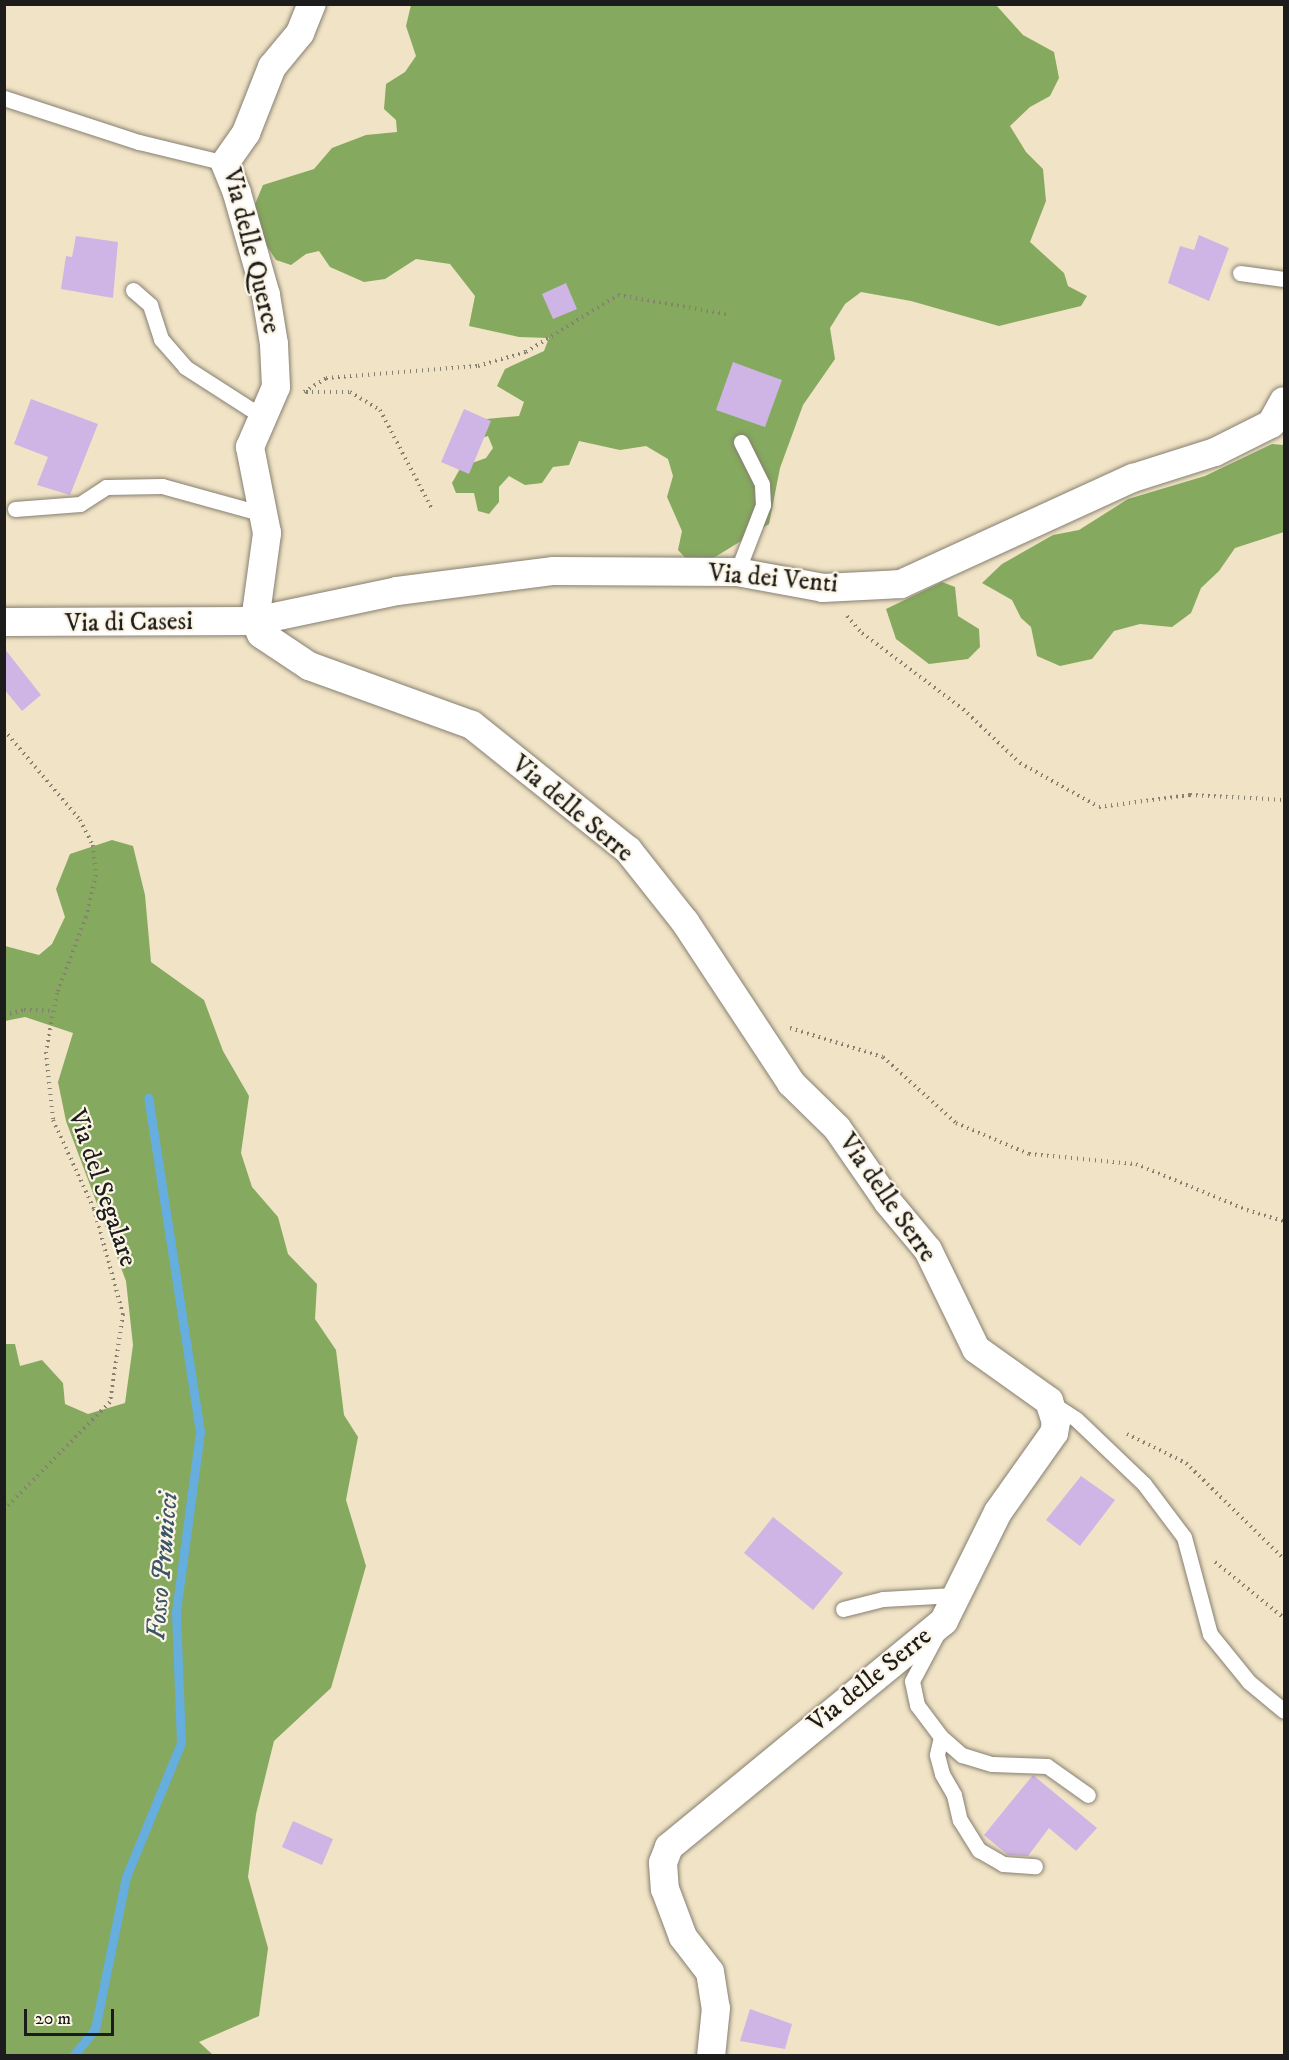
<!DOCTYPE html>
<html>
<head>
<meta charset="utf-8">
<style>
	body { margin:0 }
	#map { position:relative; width:1289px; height:2060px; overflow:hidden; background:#f1e3c6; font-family:"IM FELL DW Pica",serif }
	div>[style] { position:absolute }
	.forest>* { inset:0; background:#85a95e }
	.stream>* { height:9px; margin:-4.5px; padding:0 4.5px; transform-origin:4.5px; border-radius:4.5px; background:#66aedd }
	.building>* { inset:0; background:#ceb5e5 }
	.path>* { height:4px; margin-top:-2px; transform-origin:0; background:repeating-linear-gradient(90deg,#868071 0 1.5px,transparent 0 6px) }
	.roads { filter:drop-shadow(0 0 2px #868071) drop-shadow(0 0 2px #868071) }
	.service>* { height:15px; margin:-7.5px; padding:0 7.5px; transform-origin:7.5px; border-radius:7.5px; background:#fff }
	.minor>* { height:28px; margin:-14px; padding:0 14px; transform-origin:14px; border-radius:14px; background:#fff }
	span { translate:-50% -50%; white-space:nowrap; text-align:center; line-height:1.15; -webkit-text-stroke:4.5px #fcf5e5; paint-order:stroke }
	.street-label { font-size:26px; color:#1c1c1c }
	.water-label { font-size:27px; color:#3a5669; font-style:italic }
	.frame { position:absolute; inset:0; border:6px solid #1c1c1c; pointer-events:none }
	.scale { position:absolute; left:24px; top:2009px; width:90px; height:27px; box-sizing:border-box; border:3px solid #1c1c1c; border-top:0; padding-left:8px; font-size:18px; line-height:21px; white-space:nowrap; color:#1c1c1c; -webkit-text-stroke:4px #fcf5e5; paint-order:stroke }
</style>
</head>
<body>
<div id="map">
	<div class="forest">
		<div style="clip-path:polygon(411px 5px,996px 5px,1023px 35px,1054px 52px,1059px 78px,1050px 96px,1030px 107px,1010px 126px,1026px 152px,1043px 169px,1046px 201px,1030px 242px,1064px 273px,1068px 286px,1087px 296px,1081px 306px,999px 326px,911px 301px,861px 292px,845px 304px,830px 328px,835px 359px,803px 405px,780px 468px,769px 524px,715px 557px,690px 563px,678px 550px,682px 531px,667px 497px,673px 476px,668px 459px,646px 446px,620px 450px,579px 441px,569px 465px,553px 467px,542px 483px,525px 485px,509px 476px,499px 487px,499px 502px,489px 514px,478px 511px,474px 493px,456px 493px,452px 483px,461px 467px,486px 458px,493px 448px,488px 436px,475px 440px,476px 420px,519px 416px,524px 402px,497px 386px,505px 369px,544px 351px,549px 338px,519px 337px,469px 326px,475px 296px,450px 264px,416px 259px,385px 279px,364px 282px,330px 267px,319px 251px,306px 254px,291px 265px,276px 260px,263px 240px,253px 209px,263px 185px,314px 169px,332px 148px,366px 135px,397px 132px,396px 120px,384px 109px,386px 84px,405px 72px,416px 56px,406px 26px)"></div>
		<div style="clip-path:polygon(1272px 444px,1284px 445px,1284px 532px,1235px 548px,1219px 571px,1201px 588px,1191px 613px,1172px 627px,1140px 624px,1114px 631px,1092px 659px,1060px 666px,1037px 656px,1031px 627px,1021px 618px,1012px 600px,982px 583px,1002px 564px,1053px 535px,1079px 530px,1128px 499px,1205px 476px)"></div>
		<div style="clip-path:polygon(942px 582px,955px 587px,958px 616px,979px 629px,980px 647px,968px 659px,929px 664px,896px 639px,886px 609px)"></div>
		<div style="clip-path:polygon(112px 840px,133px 846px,145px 895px,151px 962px,204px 1000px,223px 1051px,249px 1096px,241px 1153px,252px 1187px,278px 1217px,288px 1254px,317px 1284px,315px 1319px,336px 1350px,344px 1415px,358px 1437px,346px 1500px,366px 1566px,331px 1688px,274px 1741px,256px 1814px,248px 1877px,268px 1948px,259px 2016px,199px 2042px,213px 2055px,5px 2055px,5px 1344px,15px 1344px,20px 1366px,42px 1360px,63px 1383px,65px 1404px,88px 1414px,125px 1403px,133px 1345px,126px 1281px,66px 1121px,58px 1082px,73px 1033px,25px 1017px,5px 1021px,5px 946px,39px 955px,52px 944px,65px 917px,56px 889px,70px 854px)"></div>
	</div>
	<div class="stream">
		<div style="left:73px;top:2056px;width:35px;rotate:-51deg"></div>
		<div style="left:95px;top:2029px;width:155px;rotate:-78.5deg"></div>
		<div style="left:126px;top:1877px;width:145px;rotate:-67.7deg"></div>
		<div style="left:181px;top:1743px;width:131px;rotate:-92.2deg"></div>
		<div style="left:176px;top:1612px;width:182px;rotate:-82.4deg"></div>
		<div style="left:200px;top:1432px;width:338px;rotate:-98.8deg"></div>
	</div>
	<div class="building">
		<div style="clip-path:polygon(1199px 235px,1229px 248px,1209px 301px,1168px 283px,1180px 246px,1194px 250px)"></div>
		<div style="clip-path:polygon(76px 236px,118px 242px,113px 298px,61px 289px,66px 256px,72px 257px)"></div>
		<div style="clip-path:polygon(566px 283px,577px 309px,553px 319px,542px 294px)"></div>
		<div style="clip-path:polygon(733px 362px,782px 380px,765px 427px,716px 410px)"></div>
		<div style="clip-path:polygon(31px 399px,98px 424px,70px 495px,37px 485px,48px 457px,14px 444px)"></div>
		<div style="clip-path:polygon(464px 409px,491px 421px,469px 474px,441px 462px)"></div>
		<div style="clip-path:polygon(4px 648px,41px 695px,22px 711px,4px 689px)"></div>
		<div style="clip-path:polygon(1081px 1476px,1115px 1500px,1080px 1546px,1046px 1520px)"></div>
		<div style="clip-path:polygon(773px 1517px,843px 1573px,813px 1610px,744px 1553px)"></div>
		<div style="clip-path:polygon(1033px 1775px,1097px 1828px,1076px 1851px,1049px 1828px,1028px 1856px,1008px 1855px,984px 1835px)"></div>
		<div style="clip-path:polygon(293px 1821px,333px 1839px,322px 1865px,282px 1847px)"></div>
		<div style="clip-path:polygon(750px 2009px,792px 2024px,785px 2049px,740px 2041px)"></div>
	</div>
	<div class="path">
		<div style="left:304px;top:392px;width:26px;rotate:-32deg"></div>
		<div style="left:326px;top:378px;width:152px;rotate:-4.5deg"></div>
		<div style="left:478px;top:366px;width:50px;rotate:-16.3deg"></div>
		<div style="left:526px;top:352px;width:108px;rotate:-31.8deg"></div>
		<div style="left:618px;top:295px;width:110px;rotate:10deg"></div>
		<div style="left:306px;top:392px;width:44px"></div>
		<div style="left:350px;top:392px;width:35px;rotate:31deg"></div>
		<div style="left:380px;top:410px;width:110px;rotate:62.3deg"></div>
		<div style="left:847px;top:616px;width:23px;rotate:49deg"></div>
		<div style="left:862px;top:633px;width:126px;rotate:37deg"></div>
		<div style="left:963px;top:709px;width:79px;rotate:43.5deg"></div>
		<div style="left:1020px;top:763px;width:90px;rotate:29.1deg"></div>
		<div style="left:1099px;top:807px;width:92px;rotate:-7.5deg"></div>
		<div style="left:1190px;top:795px;width:94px;rotate:3deg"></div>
		<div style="left:4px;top:730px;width:118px;rotate:49.8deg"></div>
		<div style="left:80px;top:820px;width:28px;rotate:63deg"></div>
		<div style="left:93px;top:845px;width:30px;rotate:84deg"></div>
		<div style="left:96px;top:875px;width:43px;rotate:103.4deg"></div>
		<div style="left:86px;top:917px;width:81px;rotate:110.9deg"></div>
		<div style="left:57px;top:993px;width:60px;rotate:100.6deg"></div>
		<div style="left:46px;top:1052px;width:68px;rotate:84.1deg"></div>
		<div style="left:53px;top:1120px;width:98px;rotate:65.3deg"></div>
		<div style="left:94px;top:1209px;width:109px;rotate:74.6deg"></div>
		<div style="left:123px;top:1314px;width:89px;rotate:98.4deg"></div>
		<div style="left:110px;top:1402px;width:151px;rotate:134.5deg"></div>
		<div style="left:4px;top:1015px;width:21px;rotate:-14deg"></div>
		<div style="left:24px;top:1010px;width:30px;rotate:2deg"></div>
		<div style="left:790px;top:1028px;width:97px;rotate:17.3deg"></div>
		<div style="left:883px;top:1057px;width:98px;rotate:42.1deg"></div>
		<div style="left:956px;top:1123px;width:79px;rotate:23deg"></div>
		<div style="left:1029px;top:1154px;width:107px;rotate:5.3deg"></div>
		<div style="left:1136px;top:1164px;width:120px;rotate:22.5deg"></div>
		<div style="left:1247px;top:1210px;width:39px;rotate:17deg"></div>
		<div style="left:1127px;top:1434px;width:66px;rotate:26.2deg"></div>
		<div style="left:1186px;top:1463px;width:137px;rotate:44.4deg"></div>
		<div style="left:1215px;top:1562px;width:89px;rotate:39.1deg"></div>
	</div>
	<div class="roads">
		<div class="service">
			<div style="left:4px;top:98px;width:142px;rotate:18.1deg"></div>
			<div style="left:139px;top:142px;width:89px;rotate:13.7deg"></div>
			<div style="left:1240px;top:273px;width:44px;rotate:7.8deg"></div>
			<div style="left:133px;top:290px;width:23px;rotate:41deg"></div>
			<div style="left:150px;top:305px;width:36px;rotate:72deg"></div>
			<div style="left:161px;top:339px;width:37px;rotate:49deg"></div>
			<div style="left:185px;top:367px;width:93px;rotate:32.7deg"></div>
			<div style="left:15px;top:509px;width:65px;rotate:-4.4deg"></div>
			<div style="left:80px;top:504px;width:31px;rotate:-33deg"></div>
			<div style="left:106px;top:487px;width:56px;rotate:-1deg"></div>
			<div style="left:162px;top:486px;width:106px;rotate:15.4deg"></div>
			<div style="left:737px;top:572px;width:72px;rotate:-68.8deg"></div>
			<div style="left:763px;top:505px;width:21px;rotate:-93deg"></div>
			<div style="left:762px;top:484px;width:47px;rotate:-116.6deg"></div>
			<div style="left:1053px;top:1404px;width:27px;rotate:33deg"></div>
			<div style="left:1076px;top:1419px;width:94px;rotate:43.7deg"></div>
			<div style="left:1144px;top:1484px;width:66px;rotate:53deg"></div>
			<div style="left:1184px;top:1537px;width:100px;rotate:75deg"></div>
			<div style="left:1210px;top:1634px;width:62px;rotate:50.9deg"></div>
			<div style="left:1249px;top:1682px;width:45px;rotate:39.6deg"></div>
			<div style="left:843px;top:1609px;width:41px;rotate:-14deg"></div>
			<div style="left:883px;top:1599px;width:71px;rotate:-3.2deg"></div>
			<div style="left:937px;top:1634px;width:53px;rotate:118deg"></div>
			<div style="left:912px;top:1681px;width:25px;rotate:78deg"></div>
			<div style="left:917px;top:1705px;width:40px;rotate:53deg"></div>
			<div style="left:941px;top:1737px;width:28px;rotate:41deg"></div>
			<div style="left:962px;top:1755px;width:31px;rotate:17deg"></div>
			<div style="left:992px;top:1764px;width:55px;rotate:2.1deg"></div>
			<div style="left:1047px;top:1766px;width:50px;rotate:35.3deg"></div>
			<div style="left:941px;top:1737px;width:18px;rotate:103deg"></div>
			<div style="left:937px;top:1755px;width:20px;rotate:75deg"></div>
			<div style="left:942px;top:1774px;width:24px;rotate:60deg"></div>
			<div style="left:954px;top:1795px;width:26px;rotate:77deg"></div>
			<div style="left:960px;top:1820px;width:36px;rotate:58deg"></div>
			<div style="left:979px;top:1850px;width:28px;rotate:30deg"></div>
			<div style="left:1003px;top:1864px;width:32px;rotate:4deg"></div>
		</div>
		<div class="minor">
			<div style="left:255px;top:621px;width:14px;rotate:65deg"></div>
			<div style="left:261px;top:634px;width:58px;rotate:33.7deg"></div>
			<div style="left:309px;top:666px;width:173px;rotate:19.9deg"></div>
			<div style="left:472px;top:725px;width:200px;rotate:38.7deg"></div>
			<div style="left:628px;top:850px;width:92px;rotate:51.6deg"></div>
			<div style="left:685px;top:922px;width:193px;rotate:56.6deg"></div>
			<div style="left:791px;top:1083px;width:64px;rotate:44.4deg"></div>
			<div style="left:837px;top:1128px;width:90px;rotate:55.4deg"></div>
			<div style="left:888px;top:1202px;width:62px;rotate:50.2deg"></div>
			<div style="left:928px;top:1250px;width:110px;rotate:64.1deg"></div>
			<div style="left:976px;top:1349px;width:90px;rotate:35.5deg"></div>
			<div style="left:1049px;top:1401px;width:22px;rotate:72deg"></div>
			<div style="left:1056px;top:1422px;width:11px;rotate:100deg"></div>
			<div style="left:1054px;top:1433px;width:97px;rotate:125.3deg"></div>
			<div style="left:998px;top:1512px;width:122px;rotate:116.4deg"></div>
			<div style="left:944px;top:1621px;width:356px;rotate:140.6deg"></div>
			<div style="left:669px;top:1847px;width:17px;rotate:111deg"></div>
			<div style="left:663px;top:1863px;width:26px;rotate:86deg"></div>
			<div style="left:665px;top:1889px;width:51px;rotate:69.4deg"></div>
			<div style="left:683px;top:1937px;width:44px;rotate:52.4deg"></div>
			<div style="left:710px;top:1972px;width:36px;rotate:81deg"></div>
			<div style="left:716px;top:2008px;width:48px;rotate:95.9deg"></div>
			<div style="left:255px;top:621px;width:89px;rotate:-82.2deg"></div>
			<div style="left:267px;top:533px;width:88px;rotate:-101.2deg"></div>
			<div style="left:250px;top:447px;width:65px;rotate:-66.6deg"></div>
			<div style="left:276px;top:387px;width:43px;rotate:-92.7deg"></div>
			<div style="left:274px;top:344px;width:50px;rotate:-99.3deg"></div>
			<div style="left:266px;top:295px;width:106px;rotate:-105.9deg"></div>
			<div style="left:237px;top:193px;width:32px;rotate:-112deg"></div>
			<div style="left:225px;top:163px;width:37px;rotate:-55deg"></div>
			<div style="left:246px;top:133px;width:71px;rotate:-68.5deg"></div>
			<div style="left:272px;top:67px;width:44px;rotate:-50.5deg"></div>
			<div style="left:300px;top:33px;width:31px;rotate:-68deg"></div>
			<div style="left:4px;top:622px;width:251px;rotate:-0.2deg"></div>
			<div style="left:255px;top:621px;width:145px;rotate:-11.9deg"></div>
			<div style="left:397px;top:591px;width:158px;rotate:-7.3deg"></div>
			<div style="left:554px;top:571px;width:183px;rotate:0.3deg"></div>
			<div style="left:737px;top:572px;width:87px;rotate:10.5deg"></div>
			<div style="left:823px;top:588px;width:78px;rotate:-2.9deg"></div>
			<div style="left:901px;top:584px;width:255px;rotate:-24.6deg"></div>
			<div style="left:1133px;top:478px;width:86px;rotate:-17.6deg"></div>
			<div style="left:1215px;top:452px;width:63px;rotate:-26.6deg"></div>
			<div style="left:1271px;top:424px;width:26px;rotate:-61deg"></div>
		</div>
	</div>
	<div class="street-label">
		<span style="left:251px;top:251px;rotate:76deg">Via delle Querce</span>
		<span style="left:773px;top:579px;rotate:5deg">Via dei Venti</span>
		<span style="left:129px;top:623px;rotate:-1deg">Via di Casesi</span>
		<span style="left:572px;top:809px;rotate:40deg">Via delle Serre</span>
		<span style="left:102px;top:1188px;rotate:71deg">Via del Segalare</span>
		<span style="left:887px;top:1198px;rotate:55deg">Via delle Serre</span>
		<span style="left:870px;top:1680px;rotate:-39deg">Via delle Serre</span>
	</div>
	<div class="water-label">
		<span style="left:163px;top:1566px;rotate:-85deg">Fosso Prunicci</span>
	</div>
	<div class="frame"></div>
	<div class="scale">20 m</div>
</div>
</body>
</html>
